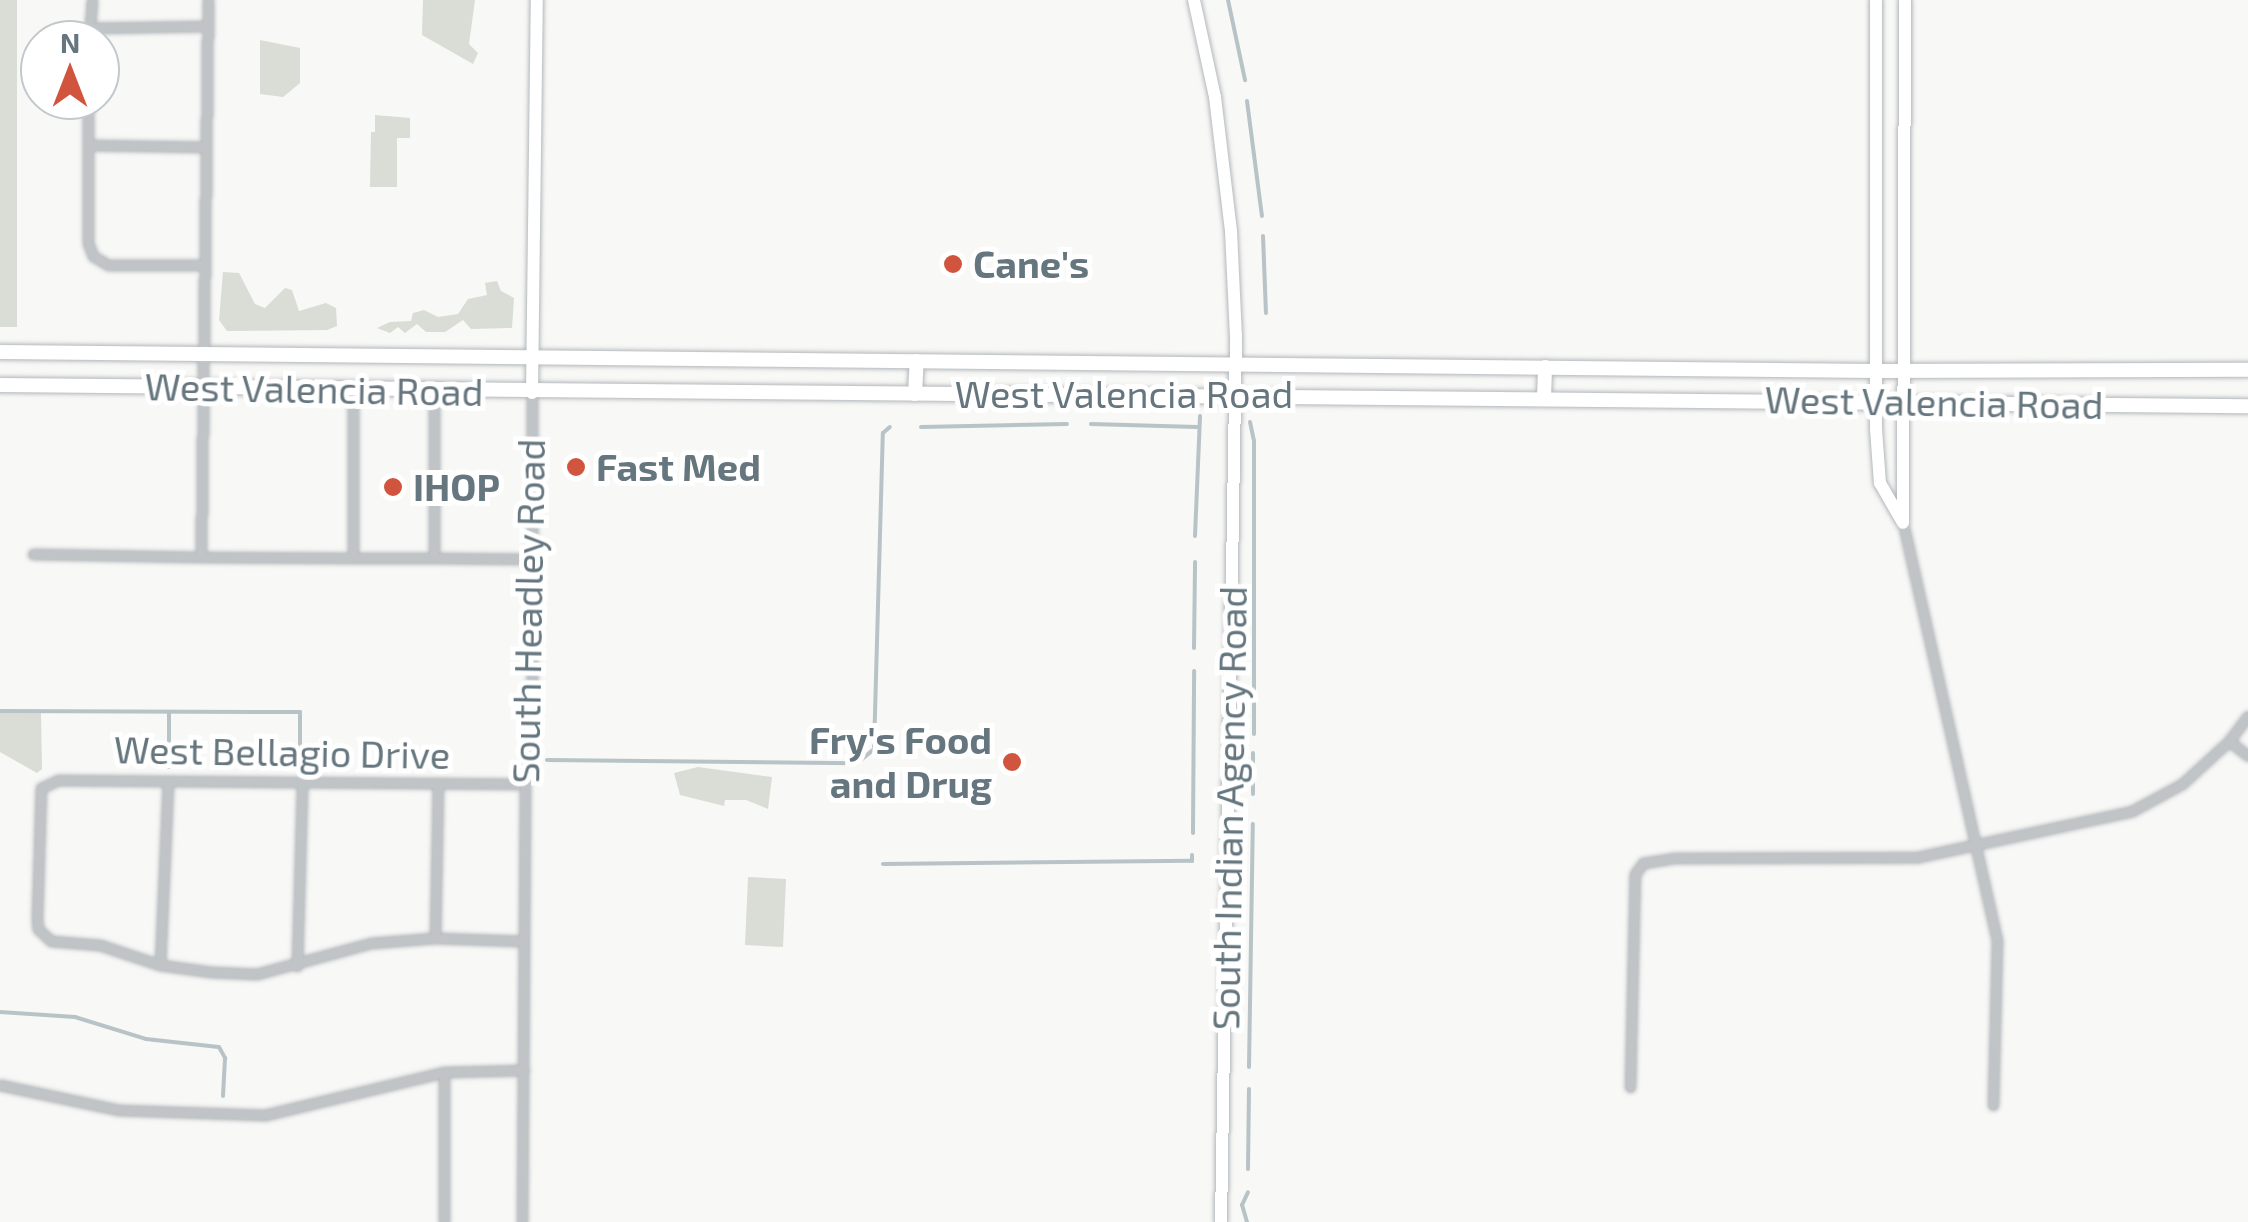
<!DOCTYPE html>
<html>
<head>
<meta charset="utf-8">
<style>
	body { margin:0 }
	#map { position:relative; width:2248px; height:1222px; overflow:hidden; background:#f8f8f6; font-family:"Exo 2",sans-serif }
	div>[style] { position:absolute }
	.green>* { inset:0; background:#d9ddd6 }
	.stream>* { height:4px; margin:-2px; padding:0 2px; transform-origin:2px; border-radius:2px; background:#b7c3c6 }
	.roads { filter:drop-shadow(0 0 2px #b3b8bc) drop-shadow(0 0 2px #b3b8bc) }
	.street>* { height:9px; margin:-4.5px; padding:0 4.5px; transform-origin:4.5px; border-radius:4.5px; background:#c0c4c7 }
	.secondary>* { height:12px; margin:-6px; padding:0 6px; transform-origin:6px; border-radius:6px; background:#fff }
	.primary>* { height:14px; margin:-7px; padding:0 7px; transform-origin:7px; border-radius:7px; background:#fff }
	.dots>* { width:28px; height:28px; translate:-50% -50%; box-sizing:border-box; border:5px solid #fff; border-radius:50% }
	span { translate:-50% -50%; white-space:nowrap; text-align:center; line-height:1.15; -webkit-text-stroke:10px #fff; paint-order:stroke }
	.poi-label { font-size:38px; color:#66767e; font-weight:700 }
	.left { translate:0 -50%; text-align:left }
	.right { translate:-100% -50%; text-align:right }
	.street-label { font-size:38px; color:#66767e }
	.north { position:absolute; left:20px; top:20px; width:100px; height:100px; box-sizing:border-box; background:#fff; border:2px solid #c2c8cb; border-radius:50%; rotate:0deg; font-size:28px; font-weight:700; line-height:40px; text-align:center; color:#66767e }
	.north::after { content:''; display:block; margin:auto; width:35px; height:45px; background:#d1553e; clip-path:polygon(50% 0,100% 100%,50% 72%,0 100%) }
</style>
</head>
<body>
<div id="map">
	<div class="green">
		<div style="clip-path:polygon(0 0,17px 0,17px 327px,0 327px)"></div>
		<div style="clip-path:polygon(423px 0,475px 0,469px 44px,478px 53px,473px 64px,422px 35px)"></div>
		<div style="clip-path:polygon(260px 40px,300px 48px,300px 83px,283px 97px,260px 94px)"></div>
		<div style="clip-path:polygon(375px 115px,410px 118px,410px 138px,397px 138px,397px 187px,370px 187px,371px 132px,375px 132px)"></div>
		<div style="clip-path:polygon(223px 272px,239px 273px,255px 304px,265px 308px,285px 288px,292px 290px,299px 311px,326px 303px,336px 308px,337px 326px,327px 330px,227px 331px,219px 320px)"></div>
		<div style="clip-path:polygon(497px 281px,501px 291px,514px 298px,512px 328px,471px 329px,463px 320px,445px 332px,426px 332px,417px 324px,405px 333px,398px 327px,390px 333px,377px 328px,390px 322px,411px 321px,413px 313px,424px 310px,438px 317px,458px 314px,468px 299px,487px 295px,485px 283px)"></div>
		<div style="clip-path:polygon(0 712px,41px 712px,42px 769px,37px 773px,0 752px)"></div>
		<div style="clip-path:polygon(698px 767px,772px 777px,768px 809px,746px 800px,725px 800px,724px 806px,680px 795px,674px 773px)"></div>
		<div style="clip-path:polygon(748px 877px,786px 879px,783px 947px,745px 945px)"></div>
	</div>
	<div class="stream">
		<div style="left:1228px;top:0;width:82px;rotate:78deg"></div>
		<div style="left:1247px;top:101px;width:116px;rotate:82.6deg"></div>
		<div style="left:1263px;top:236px;width:77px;rotate:87.8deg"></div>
		<div style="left:1250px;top:422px;width:19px;rotate:78deg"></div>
		<div style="left:1254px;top:441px;width:293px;rotate:90deg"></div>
		<div style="left:1091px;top:424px;width:106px;rotate:1.6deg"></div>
		<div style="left:921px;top:427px;width:146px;rotate:-1.2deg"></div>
		<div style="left:1195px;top:536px;width:120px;rotate:-87.6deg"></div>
		<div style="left:1194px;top:648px;width:86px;rotate:-89.3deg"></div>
		<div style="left:0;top:711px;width:300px;rotate:0.2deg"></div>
		<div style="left:300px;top:712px;width:46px;rotate:90deg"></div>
		<div style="left:169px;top:712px;width:55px;rotate:90deg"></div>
		<div style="left:1253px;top:753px;width:41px;rotate:90deg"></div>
		<div style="left:547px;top:760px;width:310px;rotate:0.6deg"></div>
		<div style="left:857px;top:763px;width:22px;rotate:-39deg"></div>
		<div style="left:874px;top:749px;width:316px;rotate:-88.4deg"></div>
		<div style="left:883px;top:433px;width:9px;rotate:-41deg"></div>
		<div style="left:1193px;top:833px;width:162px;rotate:-89.6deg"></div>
		<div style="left:883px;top:864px;width:309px;rotate:-0.6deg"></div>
		<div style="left:1192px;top:861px;width:6px;rotate:-90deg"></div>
		<div style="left:0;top:1012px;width:75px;rotate:3.8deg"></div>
		<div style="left:75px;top:1017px;width:74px;rotate:17.2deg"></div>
		<div style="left:146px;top:1039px;width:73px;rotate:6.3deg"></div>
		<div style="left:219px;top:1047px;width:13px;rotate:61deg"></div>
		<div style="left:225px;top:1058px;width:38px;rotate:93deg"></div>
		<div style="left:1249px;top:1067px;width:243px;rotate:-89.1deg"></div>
		<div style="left:1248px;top:1169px;width:80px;rotate:-89.3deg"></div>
		<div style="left:1247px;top:1222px;width:18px;rotate:-106deg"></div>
		<div style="left:1242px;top:1205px;width:14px;rotate:-65deg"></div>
	</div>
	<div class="roads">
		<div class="street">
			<div style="left:208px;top:0;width:557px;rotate:90.72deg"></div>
			<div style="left:201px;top:557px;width:152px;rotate:0.4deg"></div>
			<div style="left:90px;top:28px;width:118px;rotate:-1deg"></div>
			<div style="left:89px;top:40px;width:40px;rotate:-85.7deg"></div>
			<div style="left:88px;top:100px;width:143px;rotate:90deg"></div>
			<div style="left:88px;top:243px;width:14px;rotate:69deg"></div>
			<div style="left:93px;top:256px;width:17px;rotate:31deg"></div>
			<div style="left:108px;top:265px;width:95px"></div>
			<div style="left:89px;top:145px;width:117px;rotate:1deg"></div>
			<div style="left:353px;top:390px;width:168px;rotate:90deg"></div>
			<div style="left:353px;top:558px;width:81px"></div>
			<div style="left:434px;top:391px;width:167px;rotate:90deg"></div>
			<div style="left:434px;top:558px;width:99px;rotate:0.6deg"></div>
			<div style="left:1903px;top:523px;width:428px;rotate:77.3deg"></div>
			<div style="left:1997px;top:941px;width:164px;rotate:91.4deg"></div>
			<div style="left:33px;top:554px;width:168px;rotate:1deg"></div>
			<div style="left:2229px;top:741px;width:24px;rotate:38deg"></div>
			<div style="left:435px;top:938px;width:155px;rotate:-88.9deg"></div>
			<div style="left:523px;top:941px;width:88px;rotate:-178deg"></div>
			<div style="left:435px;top:938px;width:64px;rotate:175.5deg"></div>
			<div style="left:371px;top:943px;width:118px;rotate:164.8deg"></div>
			<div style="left:257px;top:974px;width:46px;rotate:-177.5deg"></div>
			<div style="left:211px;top:972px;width:51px;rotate:-172.2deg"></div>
			<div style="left:160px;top:965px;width:63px;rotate:-161.6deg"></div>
			<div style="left:100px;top:945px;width:49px;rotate:-175.3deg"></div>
			<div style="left:51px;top:941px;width:18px;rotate:-137deg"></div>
			<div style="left:38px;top:929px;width:10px;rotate:-96deg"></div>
			<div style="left:37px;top:919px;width:131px;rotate:-88.3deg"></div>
			<div style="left:41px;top:788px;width:19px;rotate:-25deg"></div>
			<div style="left:58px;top:780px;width:467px;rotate:0.5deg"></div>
			<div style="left:160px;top:965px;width:184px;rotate:-87.5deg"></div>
			<div style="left:297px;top:966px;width:184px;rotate:-88.4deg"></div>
			<div style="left:444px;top:1072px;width:150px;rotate:90deg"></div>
			<div style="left:0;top:1085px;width:122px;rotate:11.9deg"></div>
			<div style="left:119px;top:1110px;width:146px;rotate:2deg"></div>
			<div style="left:265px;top:1115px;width:184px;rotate:-13.5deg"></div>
			<div style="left:444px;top:1072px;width:80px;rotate:-1.4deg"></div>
			<div style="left:1630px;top:1087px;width:213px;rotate:-88.7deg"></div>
			<div style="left:1635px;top:874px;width:14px;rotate:-54deg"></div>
			<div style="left:1643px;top:863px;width:31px;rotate:-9deg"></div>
			<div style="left:1674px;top:858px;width:244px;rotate:-0.2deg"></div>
			<div style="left:1918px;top:857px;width:219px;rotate:-12.1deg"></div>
			<div style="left:2132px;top:811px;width:57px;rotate:-28.4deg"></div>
			<div style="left:2182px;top:784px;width:64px;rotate:-42.5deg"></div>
			<div style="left:2229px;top:741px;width:31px;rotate:-53deg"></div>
			<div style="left:522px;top:1222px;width:438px;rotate:-89.6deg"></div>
			<div style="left:525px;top:784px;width:100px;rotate:-86deg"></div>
			<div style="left:532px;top:684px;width:291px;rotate:-90deg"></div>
		</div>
		<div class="secondary">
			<div style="left:1194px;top:0;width:99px;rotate:77.8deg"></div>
			<div style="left:1215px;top:97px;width:135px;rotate:83.2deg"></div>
			<div style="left:1231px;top:231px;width:105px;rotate:87.3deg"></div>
			<div style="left:1236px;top:336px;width:886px;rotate:90.97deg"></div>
			<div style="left:1876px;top:0;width:429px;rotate:90deg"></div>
			<div style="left:1876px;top:429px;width:54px;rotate:85.8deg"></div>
			<div style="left:1880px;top:483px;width:46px;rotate:60.1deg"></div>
			<div style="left:532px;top:393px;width:393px;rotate:-89.3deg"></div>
			<div style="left:1903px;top:521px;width:521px;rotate:-89.78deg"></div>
		</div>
		<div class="primary">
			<div style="left:0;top:352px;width:1877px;rotate:0.58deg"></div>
			<div style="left:1877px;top:371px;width:371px;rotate:-0.2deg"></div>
			<div style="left:0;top:385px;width:2248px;rotate:0.54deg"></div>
			<div style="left:915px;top:394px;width:33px;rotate:-87deg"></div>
			<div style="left:1544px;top:398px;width:31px;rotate:-88deg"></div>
		</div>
	</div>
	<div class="dots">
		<div style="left:953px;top:264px;background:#d1553e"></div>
		<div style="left:576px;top:467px;background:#d1553e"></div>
		<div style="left:393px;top:487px;background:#d1553e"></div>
		<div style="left:1012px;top:762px;background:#d1553e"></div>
	</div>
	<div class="poi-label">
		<span class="left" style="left:973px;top:264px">Cane's</span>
		<span class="left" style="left:596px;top:467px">Fast Med</span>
		<span class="left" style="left:413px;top:487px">IHOP</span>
		<span class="right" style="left:992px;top:762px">Fry's Food<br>and Drug</span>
	</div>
	<div class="street-label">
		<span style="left:314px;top:389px;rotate:1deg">West Valencia Road</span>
		<span style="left:1124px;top:394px">West Valencia Road</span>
		<span style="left:1934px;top:402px;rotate:1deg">West Valencia Road</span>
		<span style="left:528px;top:611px;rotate:-89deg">South Headley Road</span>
		<span style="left:282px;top:752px;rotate:1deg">West Bellagio Drive</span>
		<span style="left:1229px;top:808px;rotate:-89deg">South Indian Agency Road</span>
	</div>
	<div class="north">N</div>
</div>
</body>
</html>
